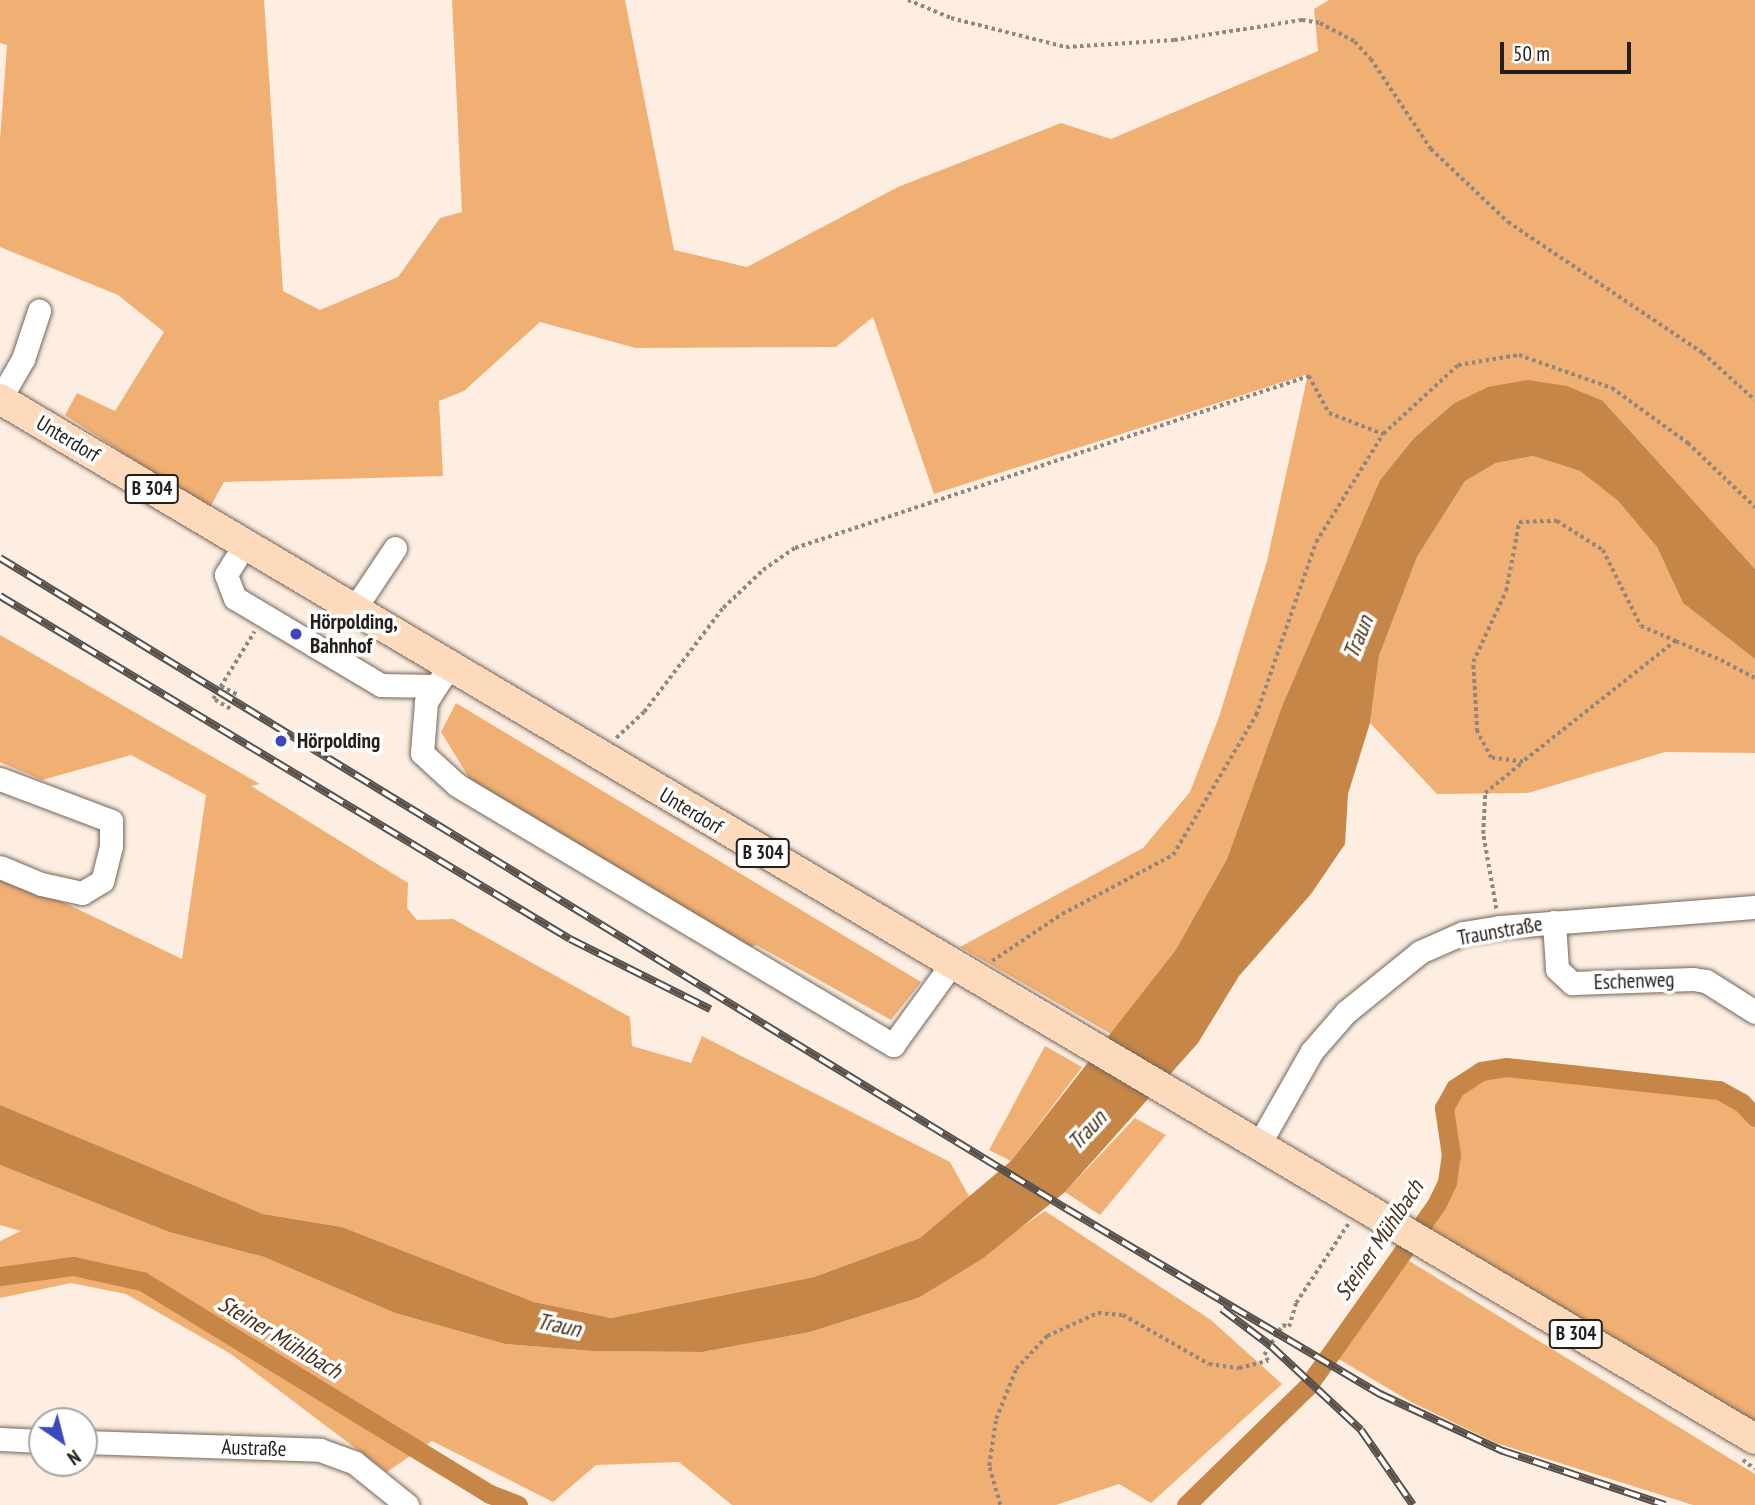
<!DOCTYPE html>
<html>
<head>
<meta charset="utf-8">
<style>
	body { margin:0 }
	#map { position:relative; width:1755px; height:1505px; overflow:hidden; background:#fdeee1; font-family:"PT Sans Narrow",sans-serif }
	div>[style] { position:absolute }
	.green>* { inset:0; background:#f0af73 }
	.water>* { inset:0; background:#c68647 }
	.canal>* { height:19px; margin:-9.5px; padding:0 9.5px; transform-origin:9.5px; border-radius:9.5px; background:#c68647 }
	.path>* { height:3.5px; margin-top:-1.75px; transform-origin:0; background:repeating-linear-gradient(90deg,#90867e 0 3.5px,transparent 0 7px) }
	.roads { filter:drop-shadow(0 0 2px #72665b) drop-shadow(0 0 2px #72665b) }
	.minor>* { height:23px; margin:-11.5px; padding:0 11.5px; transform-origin:11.5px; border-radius:11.5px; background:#fff }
	.major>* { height:30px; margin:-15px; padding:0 15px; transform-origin:15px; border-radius:15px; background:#fddabb }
	.rail>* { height:8px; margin-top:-4px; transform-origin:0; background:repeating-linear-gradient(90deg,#fff 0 16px,#58514b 0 32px); box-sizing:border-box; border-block:2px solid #58514b }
	.dots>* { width:19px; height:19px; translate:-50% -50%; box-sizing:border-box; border:4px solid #fff; border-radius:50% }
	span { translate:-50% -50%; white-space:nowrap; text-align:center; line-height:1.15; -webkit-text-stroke:7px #fff; paint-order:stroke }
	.shield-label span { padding:2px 5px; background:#fff; border:2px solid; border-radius:5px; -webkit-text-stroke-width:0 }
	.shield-label { font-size:19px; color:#241f1b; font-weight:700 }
	.street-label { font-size:21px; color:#241f1b }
	.poi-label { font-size:21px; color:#241f1b; font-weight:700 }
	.left { translate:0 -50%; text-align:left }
	.water-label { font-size:23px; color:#4d3117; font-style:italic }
	.north { position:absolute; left:28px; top:1407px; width:70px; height:70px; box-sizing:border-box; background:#fff; border:2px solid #a7a5a4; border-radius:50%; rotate:145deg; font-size:19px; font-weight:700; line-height:28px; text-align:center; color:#241f1b }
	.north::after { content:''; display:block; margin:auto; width:24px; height:32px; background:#3c48bb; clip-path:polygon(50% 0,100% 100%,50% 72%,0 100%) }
	.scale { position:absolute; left:1500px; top:42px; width:131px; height:32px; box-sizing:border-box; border:4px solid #241f1b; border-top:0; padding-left:9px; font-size:21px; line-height:24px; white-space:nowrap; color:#241f1b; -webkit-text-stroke:5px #fff; paint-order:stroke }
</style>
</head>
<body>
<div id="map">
	<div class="green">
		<div style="clip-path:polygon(0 0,264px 0,283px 291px,320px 310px,398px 277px,440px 218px,462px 212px,452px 0,625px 0,674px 250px,747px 267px,898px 187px,1061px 123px,1111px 139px,1318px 51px,1314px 9px,1329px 0,1755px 0,1755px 569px,1603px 401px,1453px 404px,1414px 438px,1380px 480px,1282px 706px,1227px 859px,1175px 951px,1113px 1035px,960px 947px,1143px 848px,1190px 792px,1219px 717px,1267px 561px,1308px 374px,934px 494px,873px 317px,836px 347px,636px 348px,540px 322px,464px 391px,439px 401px,443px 476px,224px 482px,209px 509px,65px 415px,77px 393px,115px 411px,164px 332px,118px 295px,0 247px,0 140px,7px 45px,0 43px)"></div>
		<div style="clip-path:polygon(1533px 456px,1580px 471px,1618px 501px,1657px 547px,1683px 603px,1755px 659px,1755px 753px,1665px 752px,1528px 793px,1437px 794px,1370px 723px,1379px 656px,1417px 557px,1465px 481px,1496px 463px)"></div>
		<div style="clip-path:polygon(0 635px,260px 784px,251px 786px,408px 883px,407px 908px,417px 920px,453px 919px,630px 1017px,632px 1046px,691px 1063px,702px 1036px,950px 1162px,970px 1198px,920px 1238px,814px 1277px,611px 1318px,534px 1302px,342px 1227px,263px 1214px,0 1105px,0 872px,182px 959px,206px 795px,131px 755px,42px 780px,0 762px)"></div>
		<div style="clip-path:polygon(456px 703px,921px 982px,891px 1020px,756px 945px,746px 949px,476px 789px,441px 732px)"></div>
		<div style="clip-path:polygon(1045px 1046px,1082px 1067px,1011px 1161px,989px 1150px)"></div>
		<div style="clip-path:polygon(1483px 1062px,1723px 1088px,1755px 1119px,1755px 1423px,1419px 1222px,1446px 1165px,1440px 1116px,1446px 1091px)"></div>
		<div style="clip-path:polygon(1135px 1118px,1166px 1135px,1100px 1215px,1065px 1192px)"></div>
		<div style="clip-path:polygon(0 1165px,169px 1232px,264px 1257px,395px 1313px,505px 1344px,592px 1351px,702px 1352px,810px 1332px,918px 1298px,1045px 1211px,1211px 1320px,1282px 1384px,1151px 1503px,1119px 1484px,1056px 1505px,732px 1505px,679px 1462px,596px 1465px,553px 1502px,432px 1441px,387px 1472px,231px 1354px,126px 1294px,71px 1283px,0 1298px,0 1241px,21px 1231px,0 1225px)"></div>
		<div style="clip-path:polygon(1398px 1254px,1755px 1474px,1755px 1505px,1693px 1505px,1496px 1443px,1411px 1402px,1332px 1355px)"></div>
	</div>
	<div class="water">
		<div style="clip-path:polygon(1528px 380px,1567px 386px,1603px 401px,1755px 569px,1755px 659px,1683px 603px,1657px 547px,1618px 501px,1580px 471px,1533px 456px,1496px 463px,1465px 481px,1417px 557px,1379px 656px,1370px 723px,1348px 794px,1345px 844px,1311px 894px,1239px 976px,1198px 1043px,1065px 1192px,982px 1259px,918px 1298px,810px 1332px,702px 1352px,592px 1351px,505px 1344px,395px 1313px,264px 1257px,169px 1232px,0 1165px,0 1105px,263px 1214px,342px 1227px,534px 1302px,611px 1318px,814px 1277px,920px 1238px,1011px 1161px,1175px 951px,1227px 859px,1282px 706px,1380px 480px,1414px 438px,1453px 404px,1488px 387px)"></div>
	</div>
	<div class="canal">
		<div style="left:0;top:1276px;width:74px;rotate:-7.8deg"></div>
		<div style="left:73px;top:1266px;width:71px;rotate:12.3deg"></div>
		<div style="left:142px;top:1281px;width:408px;rotate:31.5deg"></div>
		<div style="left:490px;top:1494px;width:30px;rotate:21deg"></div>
		<div style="left:1186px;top:1505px;width:169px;rotate:-44.3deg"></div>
		<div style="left:1307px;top:1387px;width:223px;rotate:-54.7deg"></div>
		<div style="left:1436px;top:1205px;width:25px;rotate:-64deg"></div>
		<div style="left:1447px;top:1182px;width:27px;rotate:-82deg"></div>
		<div style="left:1451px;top:1155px;width:48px;rotate:-98.5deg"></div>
		<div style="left:1444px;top:1108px;width:23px;rotate:-61deg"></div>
		<div style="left:1455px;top:1088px;width:31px;rotate:-33deg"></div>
		<div style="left:1481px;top:1071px;width:25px;rotate:-9deg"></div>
		<div style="left:1506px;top:1067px;width:214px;rotate:6.2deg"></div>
		<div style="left:1719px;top:1090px;width:26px;rotate:29deg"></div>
		<div style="left:1742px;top:1103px;width:19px;rotate:47deg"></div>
	</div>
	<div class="path">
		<div style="left:908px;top:0;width:47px;rotate:22.7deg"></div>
		<div style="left:951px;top:18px;width:119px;rotate:14.2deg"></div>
		<div style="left:1066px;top:47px;width:108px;rotate:-3.7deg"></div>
		<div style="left:1174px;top:40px;width:130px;rotate:-8.9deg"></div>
		<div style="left:1302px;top:20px;width:18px;rotate:9deg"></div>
		<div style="left:1320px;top:23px;width:40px;rotate:28deg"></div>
		<div style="left:1355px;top:42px;width:23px;rotate:47deg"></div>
		<div style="left:1371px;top:59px;width:108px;rotate:56.3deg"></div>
		<div style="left:1431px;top:149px;width:106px;rotate:43.5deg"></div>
		<div style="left:1508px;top:222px;width:235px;rotate:33.9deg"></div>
		<div style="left:1703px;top:353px;width:70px;rotate:42.1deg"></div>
		<div style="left:1676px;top:641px;width:195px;rotate:141.7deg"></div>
		<div style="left:1523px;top:762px;width:32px;rotate:-173deg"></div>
		<div style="left:1491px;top:758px;width:30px;rotate:-118deg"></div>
		<div style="left:1477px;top:732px;width:70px;rotate:-93.3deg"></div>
		<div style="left:1473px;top:662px;width:78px;rotate:-65.1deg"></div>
		<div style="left:1506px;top:591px;width:70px;rotate:-79.3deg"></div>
		<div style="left:1519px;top:522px;width:38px;rotate:-2deg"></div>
		<div style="left:1557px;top:521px;width:54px;rotate:32.2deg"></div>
		<div style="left:1603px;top:550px;width:85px;rotate:63.4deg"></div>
		<div style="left:1641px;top:626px;width:38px;rotate:23deg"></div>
		<div style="left:1676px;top:641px;width:49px;rotate:22.9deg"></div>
		<div style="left:1721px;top:660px;width:38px;rotate:28deg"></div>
		<div style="left:221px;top:686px;width:19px;rotate:28deg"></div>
		<div style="left:230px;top:709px;width:20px;rotate:-150deg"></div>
		<div style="left:213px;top:699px;width:79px;rotate:-58.5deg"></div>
		<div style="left:616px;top:738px;width:38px;rotate:-43deg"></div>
		<div style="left:644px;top:712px;width:131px;rotate:-52.8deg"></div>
		<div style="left:723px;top:608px;width:55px;rotate:-43.5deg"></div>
		<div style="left:763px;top:570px;width:39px;rotate:-35deg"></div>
		<div style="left:795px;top:548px;width:542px;rotate:-18.5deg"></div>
		<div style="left:1309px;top:376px;width:42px;rotate:61.6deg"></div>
		<div style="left:1329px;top:413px;width:58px;rotate:21.3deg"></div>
		<div style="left:1496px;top:909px;width:76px;rotate:-99.8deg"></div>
		<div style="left:1483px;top:834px;width:41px;rotate:-87.2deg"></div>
		<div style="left:1485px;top:793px;width:49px;rotate:-39.2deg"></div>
		<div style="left:992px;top:961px;width:84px;rotate:-33.9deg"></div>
		<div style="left:1062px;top:914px;width:126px;rotate:-28deg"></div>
		<div style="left:1173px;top:855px;width:163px;rotate:-59.3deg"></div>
		<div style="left:1256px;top:715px;width:183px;rotate:-70.9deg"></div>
		<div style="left:1316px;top:542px;width:127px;rotate:-58.2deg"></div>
		<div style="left:1383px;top:434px;width:102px;rotate:-42.6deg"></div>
		<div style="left:1458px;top:365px;width:62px;rotate:-9.3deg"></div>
		<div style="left:1519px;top:355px;width:99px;rotate:19.5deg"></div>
		<div style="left:1612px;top:388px;width:94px;rotate:35.9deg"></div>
		<div style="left:1688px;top:443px;width:93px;rotate:43.7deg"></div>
		<div style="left:1743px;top:1460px;width:15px;rotate:37deg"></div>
		<div style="left:1000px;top:1505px;width:41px;rotate:-105.8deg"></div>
		<div style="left:989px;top:1466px;width:48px;rotate:-81.5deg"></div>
		<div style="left:996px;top:1419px;width:54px;rotate:-68.2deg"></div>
		<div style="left:1016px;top:1369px;width:45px;rotate:-46.8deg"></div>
		<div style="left:1047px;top:1336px;width:56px;rotate:-24.3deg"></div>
		<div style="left:1098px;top:1313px;width:25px;rotate:5deg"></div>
		<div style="left:1123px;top:1315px;width:99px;rotate:29.7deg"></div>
		<div style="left:1209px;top:1364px;width:30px;rotate:8deg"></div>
		<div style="left:1239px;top:1368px;width:30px;rotate:-14deg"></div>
		<div style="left:1268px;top:1361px;width:7px;rotate:-124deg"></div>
		<div style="left:1264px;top:1355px;width:36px;rotate:-58deg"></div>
		<div style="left:1283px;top:1325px;width:6px;rotate:18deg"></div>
		<div style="left:1289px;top:1327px;width:25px;rotate:-74deg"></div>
		<div style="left:1296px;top:1303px;width:95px;rotate:-56.6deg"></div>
	</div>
	<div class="roads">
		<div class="minor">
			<div style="left:0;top:399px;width:46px;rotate:-60.1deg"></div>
			<div style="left:23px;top:359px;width:51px;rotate:-71.6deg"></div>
			<div style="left:245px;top:544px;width:36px;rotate:122deg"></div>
			<div style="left:226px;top:575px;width:25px;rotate:69deg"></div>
			<div style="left:235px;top:598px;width:170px;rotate:30.8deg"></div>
			<div style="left:381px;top:685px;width:55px;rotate:1deg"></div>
			<div style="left:436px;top:686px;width:12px;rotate:-55deg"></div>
			<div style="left:355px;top:608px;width:72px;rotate:-56.3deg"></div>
			<div style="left:436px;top:686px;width:19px;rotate:122deg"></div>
			<div style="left:426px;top:702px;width:51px;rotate:94.5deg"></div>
			<div style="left:422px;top:753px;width:47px;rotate:42.4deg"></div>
			<div style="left:457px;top:785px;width:508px;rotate:30.81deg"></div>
			<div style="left:893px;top:1045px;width:99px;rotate:-54.1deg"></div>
			<div style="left:0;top:779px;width:119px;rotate:20.7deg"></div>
			<div style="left:111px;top:821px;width:25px;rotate:90deg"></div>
			<div style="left:111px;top:846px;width:36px;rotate:104deg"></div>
			<div style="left:102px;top:881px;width:23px;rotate:149deg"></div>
			<div style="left:82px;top:893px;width:42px;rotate:-167.6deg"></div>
			<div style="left:41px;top:884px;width:44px;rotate:-157.5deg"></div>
			<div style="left:1554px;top:922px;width:47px;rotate:86.3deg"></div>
			<div style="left:1557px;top:969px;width:21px;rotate:43deg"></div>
			<div style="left:1572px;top:983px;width:121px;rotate:-1.9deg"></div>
			<div style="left:1693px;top:979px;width:13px;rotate:9deg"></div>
			<div style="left:1706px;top:981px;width:58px;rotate:32.3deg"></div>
			<div style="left:1258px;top:1146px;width:109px;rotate:-60.4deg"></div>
			<div style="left:1312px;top:1051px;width:52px;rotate:-48.9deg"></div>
			<div style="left:1346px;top:1012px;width:95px;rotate:-39deg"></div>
			<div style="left:1420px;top:952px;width:47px;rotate:-23.8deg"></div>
			<div style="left:1463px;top:933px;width:36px;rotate:-9deg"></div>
			<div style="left:1499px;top:927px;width:257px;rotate:-4.5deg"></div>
			<div style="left:0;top:1439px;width:42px;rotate:2.7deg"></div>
			<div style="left:84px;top:1442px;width:236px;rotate:1.9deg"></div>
			<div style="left:320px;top:1450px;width:37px;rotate:20deg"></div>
			<div style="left:355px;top:1463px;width:67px;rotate:38.9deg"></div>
		</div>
		<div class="major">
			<div style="left:0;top:399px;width:2040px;rotate:30.65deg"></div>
		</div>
	</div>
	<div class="rail">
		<div style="left:0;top:558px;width:1250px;rotate:31.39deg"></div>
		<div style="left:1067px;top:1209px;width:364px;rotate:30.6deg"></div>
		<div style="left:1380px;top:1394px;width:136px;rotate:24.9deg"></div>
		<div style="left:1503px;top:1451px;width:171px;rotate:18.4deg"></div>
		<div style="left:0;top:596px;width:665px;rotate:31.04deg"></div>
		<div style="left:570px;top:939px;width:157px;rotate:26.6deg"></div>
		<div style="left:1222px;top:1309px;width:61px;rotate:37.1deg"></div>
		<div style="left:1271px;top:1346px;width:123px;rotate:43deg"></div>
		<div style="left:1361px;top:1430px;width:91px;rotate:55.3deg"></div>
	</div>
	<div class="dots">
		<div style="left:296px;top:634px;background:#3c48bb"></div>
		<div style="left:281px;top:741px;background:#3c48bb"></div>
	</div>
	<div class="shield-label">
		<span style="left:152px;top:489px">B 304</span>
		<span style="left:763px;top:853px">B 304</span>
		<span style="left:1576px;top:1334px">B 304</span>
	</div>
	<div class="street-label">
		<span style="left:68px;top:439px;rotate:31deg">Unterdorf</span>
		<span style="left:691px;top:811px;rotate:31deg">Unterdorf</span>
		<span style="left:1500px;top:931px;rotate:-10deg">Traunstraße</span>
		<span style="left:1634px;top:981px;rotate:-2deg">Eschenweg</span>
		<span style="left:254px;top:1448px;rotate:2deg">Austraße</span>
	</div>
	<div class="poi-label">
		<span class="left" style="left:310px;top:634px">Hörpolding,<br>Bahnhof</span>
		<span class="left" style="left:297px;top:741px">Hörpolding</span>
	</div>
	<div class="water-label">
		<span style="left:1358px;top:637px;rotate:-68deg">Traun</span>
		<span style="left:1087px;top:1130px;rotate:-47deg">Traun</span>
		<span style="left:1379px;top:1240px;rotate:-56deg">Steiner Mühlbach</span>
		<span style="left:559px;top:1325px;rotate:12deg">Traun</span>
		<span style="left:280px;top:1337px;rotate:31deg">Steiner Mühlbach</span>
	</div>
	<div class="north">N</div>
	<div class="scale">50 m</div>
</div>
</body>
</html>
